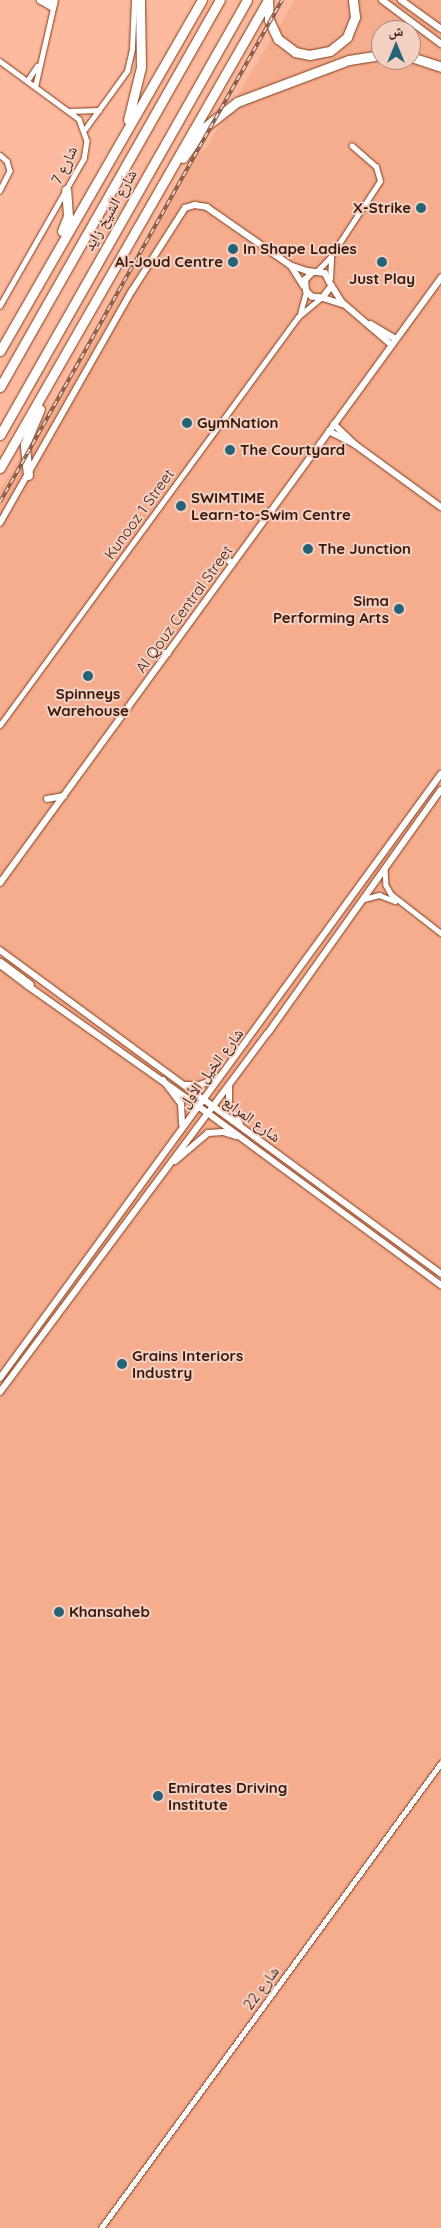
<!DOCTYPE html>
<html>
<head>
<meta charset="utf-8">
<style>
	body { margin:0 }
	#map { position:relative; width:441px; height:2228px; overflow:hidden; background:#fdba9e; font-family:Quicksand,"Noto Naskh Arabic",sans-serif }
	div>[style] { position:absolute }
	.built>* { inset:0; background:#f5ad8e }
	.roads { filter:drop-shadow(0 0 1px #833b18) drop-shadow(0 0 1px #833b18) }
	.minor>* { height:4.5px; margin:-2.25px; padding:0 2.25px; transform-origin:2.25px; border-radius:2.25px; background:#fff }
	.tertiary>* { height:5.5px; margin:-2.75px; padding:0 2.75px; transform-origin:2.75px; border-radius:2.75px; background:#fff }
	.secondary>* { height:6px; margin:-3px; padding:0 3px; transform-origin:3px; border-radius:3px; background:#fff }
	.motorway>* { height:9px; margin:-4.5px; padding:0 4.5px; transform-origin:4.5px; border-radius:4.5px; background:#fff }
	.rail>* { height:4px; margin-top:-2px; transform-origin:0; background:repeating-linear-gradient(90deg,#f3d0c2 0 5.5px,#865945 0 11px); box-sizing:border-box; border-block:1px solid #865945 }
	.dots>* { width:14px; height:14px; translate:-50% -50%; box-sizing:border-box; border:2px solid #f3d0c2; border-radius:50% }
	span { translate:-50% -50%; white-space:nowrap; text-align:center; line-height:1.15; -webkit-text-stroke:4px #f3d0c2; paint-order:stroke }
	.street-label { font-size:15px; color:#39190b }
	.poi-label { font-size:15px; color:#39190b; font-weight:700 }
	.right { translate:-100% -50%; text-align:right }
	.left { translate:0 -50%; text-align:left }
	.north { position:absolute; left:371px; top:20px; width:50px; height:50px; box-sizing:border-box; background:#f3d0c2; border:1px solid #a98779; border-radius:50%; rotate:0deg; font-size:14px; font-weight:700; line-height:20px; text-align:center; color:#39190b }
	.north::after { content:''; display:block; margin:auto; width:18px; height:22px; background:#246378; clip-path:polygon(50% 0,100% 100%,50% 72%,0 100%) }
</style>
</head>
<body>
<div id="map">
	<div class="built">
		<div style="clip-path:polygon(evenodd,295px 0,441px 0,441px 2228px,0 2228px,0 490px,102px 321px,192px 158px,206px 148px,295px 0,381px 30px,411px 30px,411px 60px,381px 60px,381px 30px)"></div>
	</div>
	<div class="roads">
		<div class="minor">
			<div style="left:39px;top:0;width:16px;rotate:30deg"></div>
			<div style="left:46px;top:0;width:9px;rotate:21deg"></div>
			<div style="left:0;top:61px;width:98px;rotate:36.3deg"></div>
			<div style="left:79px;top:119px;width:23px;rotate:70deg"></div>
			<div style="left:87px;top:141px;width:18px;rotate:99deg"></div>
			<div style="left:84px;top:159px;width:169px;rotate:119.7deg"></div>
			<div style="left:27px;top:81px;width:18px;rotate:-56deg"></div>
			<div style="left:35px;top:87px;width:89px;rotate:-77.1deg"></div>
			<div style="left:69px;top:111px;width:30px;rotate:-2deg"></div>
			<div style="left:85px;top:129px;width:72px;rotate:-54.1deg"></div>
			<div style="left:127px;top:71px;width:23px;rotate:-77deg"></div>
			<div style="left:132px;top:49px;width:49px;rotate:-87.7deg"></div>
			<div style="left:0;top:155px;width:9px;rotate:41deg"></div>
			<div style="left:7px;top:161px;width:10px;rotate:73deg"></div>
			<div style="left:10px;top:171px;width:22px;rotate:117deg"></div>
			<div style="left:316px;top:272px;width:18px;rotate:-45deg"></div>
			<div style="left:329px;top:259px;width:93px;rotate:-56.8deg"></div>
			<div style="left:380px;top:181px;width:15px;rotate:-106deg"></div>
			<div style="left:376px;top:167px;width:32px;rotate:-139deg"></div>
			<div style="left:330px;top:279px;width:21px;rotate:-87deg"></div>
			<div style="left:300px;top:314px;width:24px;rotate:-75deg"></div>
			<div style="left:0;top:725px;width:505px;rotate:-53.86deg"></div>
			<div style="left:298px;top:317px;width:30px;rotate:-40deg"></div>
			<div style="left:385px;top:868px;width:17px;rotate:87deg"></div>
			<div style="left:386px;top:885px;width:10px;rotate:61deg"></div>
			<div style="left:391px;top:894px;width:63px;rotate:38deg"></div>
			<div style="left:364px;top:899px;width:16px;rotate:-15deg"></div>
			<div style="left:379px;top:895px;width:17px;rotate:21deg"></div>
			<div style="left:101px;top:2228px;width:576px;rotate:-53.83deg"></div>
		</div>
		<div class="tertiary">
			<div style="left:292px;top:267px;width:22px;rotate:58deg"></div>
			<div style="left:332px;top:286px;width:19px;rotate:58deg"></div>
			<div style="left:342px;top:302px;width:66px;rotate:40.7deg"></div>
			<div style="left:323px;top:298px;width:21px;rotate:17deg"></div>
			<div style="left:371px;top:324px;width:29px;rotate:31deg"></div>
			<div style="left:334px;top:424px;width:28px;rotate:44deg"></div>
			<div style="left:329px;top:431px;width:30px;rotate:27deg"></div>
			<div style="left:356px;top:445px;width:105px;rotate:36.1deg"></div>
			<div style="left:0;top:523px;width:267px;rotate:-60.4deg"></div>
			<div style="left:132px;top:291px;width:98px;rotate:-57.4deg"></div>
			<div style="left:185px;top:208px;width:10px;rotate:-17deg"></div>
			<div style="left:195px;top:205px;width:12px;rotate:9deg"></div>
			<div style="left:207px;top:207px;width:101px;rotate:34.9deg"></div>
			<div style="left:290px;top:265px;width:18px;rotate:19deg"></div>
			<div style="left:307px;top:271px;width:18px;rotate:6deg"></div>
			<div style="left:325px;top:273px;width:15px;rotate:62deg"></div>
			<div style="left:332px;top:286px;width:15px;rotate:127deg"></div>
			<div style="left:323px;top:298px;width:11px;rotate:-175deg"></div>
			<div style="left:312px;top:297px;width:8px;rotate:-135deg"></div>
			<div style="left:306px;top:291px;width:11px;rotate:-95deg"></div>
			<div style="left:305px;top:280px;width:10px;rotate:-45deg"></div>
			<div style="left:224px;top:556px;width:11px;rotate:41deg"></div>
			<div style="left:154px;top:652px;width:14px;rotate:4deg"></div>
			<div style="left:47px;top:799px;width:17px;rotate:-10deg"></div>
			<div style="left:0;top:883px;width:749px;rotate:-53.91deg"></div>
			<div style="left:0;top:950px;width:252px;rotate:36.3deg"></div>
			<div style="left:27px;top:985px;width:209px;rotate:35.3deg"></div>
		</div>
		<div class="secondary">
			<div style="left:382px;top:0;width:74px;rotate:36.7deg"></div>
			<div style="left:401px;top:0;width:49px;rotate:35.9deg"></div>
			<div style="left:163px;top:1080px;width:30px;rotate:53deg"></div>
			<div style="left:181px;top:1104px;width:20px;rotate:87deg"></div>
			<div style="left:184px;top:1085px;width:16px"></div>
			<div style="left:200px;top:1085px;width:21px;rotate:-23deg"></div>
			<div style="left:229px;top:1085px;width:21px;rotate:90deg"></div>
			<div style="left:229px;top:1106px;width:21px;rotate:59deg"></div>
			<div style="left:203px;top:1099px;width:295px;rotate:36.3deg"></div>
			<div style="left:198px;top:1106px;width:302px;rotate:36.4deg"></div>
			<div style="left:175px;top:1161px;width:43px;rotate:-40.3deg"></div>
			<div style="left:208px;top:1133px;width:15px;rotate:-4deg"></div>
			<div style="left:223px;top:1132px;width:14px;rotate:17deg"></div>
			<div style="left:0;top:1378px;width:748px;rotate:-53.87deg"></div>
			<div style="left:0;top:1392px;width:448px;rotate:-53.3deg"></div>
			<div style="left:268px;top:1033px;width:298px;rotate:-54.6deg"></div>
		</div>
		<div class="motorway">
			<div style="left:268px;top:0;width:20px;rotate:87deg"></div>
			<div style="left:269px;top:20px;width:21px;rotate:65deg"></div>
			<div style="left:278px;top:39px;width:21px;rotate:37deg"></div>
			<div style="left:295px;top:52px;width:14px;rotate:12deg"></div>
			<div style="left:309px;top:55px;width:21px;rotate:-11deg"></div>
			<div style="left:330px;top:51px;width:22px;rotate:-39deg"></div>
			<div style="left:347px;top:37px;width:22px;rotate:-68deg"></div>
			<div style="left:355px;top:17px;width:17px;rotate:-97deg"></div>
			<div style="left:411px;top:57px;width:32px;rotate:18deg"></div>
			<div style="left:128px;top:120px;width:55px;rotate:-76.2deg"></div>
			<div style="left:141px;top:67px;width:67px;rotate:-90.9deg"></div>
			<div style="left:183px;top:158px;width:38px;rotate:-55deg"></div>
			<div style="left:205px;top:127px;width:41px;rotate:-38deg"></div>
			<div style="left:237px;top:102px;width:120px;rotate:-20.6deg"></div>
			<div style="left:349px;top:60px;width:32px;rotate:-9deg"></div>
			<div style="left:62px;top:231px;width:16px;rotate:-68deg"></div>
			<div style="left:68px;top:216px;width:26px;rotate:-94deg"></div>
			<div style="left:0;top:351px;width:405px;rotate:-60.1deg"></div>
			<div style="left:0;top:387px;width:445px;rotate:-60.4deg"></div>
			<div style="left:0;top:435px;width:500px;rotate:-60.41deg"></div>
			<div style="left:0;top:468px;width:539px;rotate:-60.2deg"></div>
			<div style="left:28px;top:475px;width:31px;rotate:-96deg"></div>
			<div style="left:25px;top:444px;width:38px;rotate:-67deg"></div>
			<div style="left:0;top:963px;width:36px;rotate:37deg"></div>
		</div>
	</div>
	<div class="rail">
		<div style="left:0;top:502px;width:576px;rotate:-60.67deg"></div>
	</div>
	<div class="dots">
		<div style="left:421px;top:208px;background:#246378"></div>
		<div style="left:233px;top:249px;background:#246378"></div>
		<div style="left:233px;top:262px;background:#246378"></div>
		<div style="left:382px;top:262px;background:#246378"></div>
		<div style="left:187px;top:423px;background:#246378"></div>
		<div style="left:230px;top:450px;background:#246378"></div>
		<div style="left:181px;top:506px;background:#246378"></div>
		<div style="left:308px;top:549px;background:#246378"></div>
		<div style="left:399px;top:609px;background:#246378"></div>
		<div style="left:88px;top:676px;background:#246378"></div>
		<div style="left:122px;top:1364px;background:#246378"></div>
		<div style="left:59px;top:1612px;background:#246378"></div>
		<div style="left:158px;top:1796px;background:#246378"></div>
	</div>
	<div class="street-label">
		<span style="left:64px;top:165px;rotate:-64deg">شارع 7</span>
		<span style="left:110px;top:210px;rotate:-60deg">شارع الشيخ زايد</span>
		<span style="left:139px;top:514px;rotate:-54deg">Kunooz 1 Street</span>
		<span style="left:184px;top:609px;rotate:-54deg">Al Qouz Central Street</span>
		<span style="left:211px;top:1068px;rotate:-53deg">شارع الخيل الأول</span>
		<span style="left:252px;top:1119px;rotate:36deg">شارع المرابع</span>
		<span style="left:261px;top:1988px;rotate:-54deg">شارع 22</span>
	</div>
	<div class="poi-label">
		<span class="right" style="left:411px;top:208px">X-Strike</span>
		<span class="left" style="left:243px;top:249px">In Shape Ladies</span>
		<span class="right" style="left:223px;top:262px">Al-Joud Centre</span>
		<span style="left:382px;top:279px">Just Play</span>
		<span class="left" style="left:197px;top:423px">GymNation</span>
		<span class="left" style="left:240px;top:450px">The Courtyard</span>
		<span class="left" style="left:191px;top:506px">SWIMTIME<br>Learn-to-Swim Centre</span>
		<span class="left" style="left:318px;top:549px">The Junction</span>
		<span class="right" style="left:389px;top:609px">Sima<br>Performing Arts</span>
		<span style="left:88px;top:702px">Spinneys<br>Warehouse</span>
		<span class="left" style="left:132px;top:1364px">Grains Interiors<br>Industry</span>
		<span class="left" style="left:69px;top:1612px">Khansaheb</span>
		<span class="left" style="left:168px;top:1796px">Emirates Driving<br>Institute</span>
	</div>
	<div class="north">ش</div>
</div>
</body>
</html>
